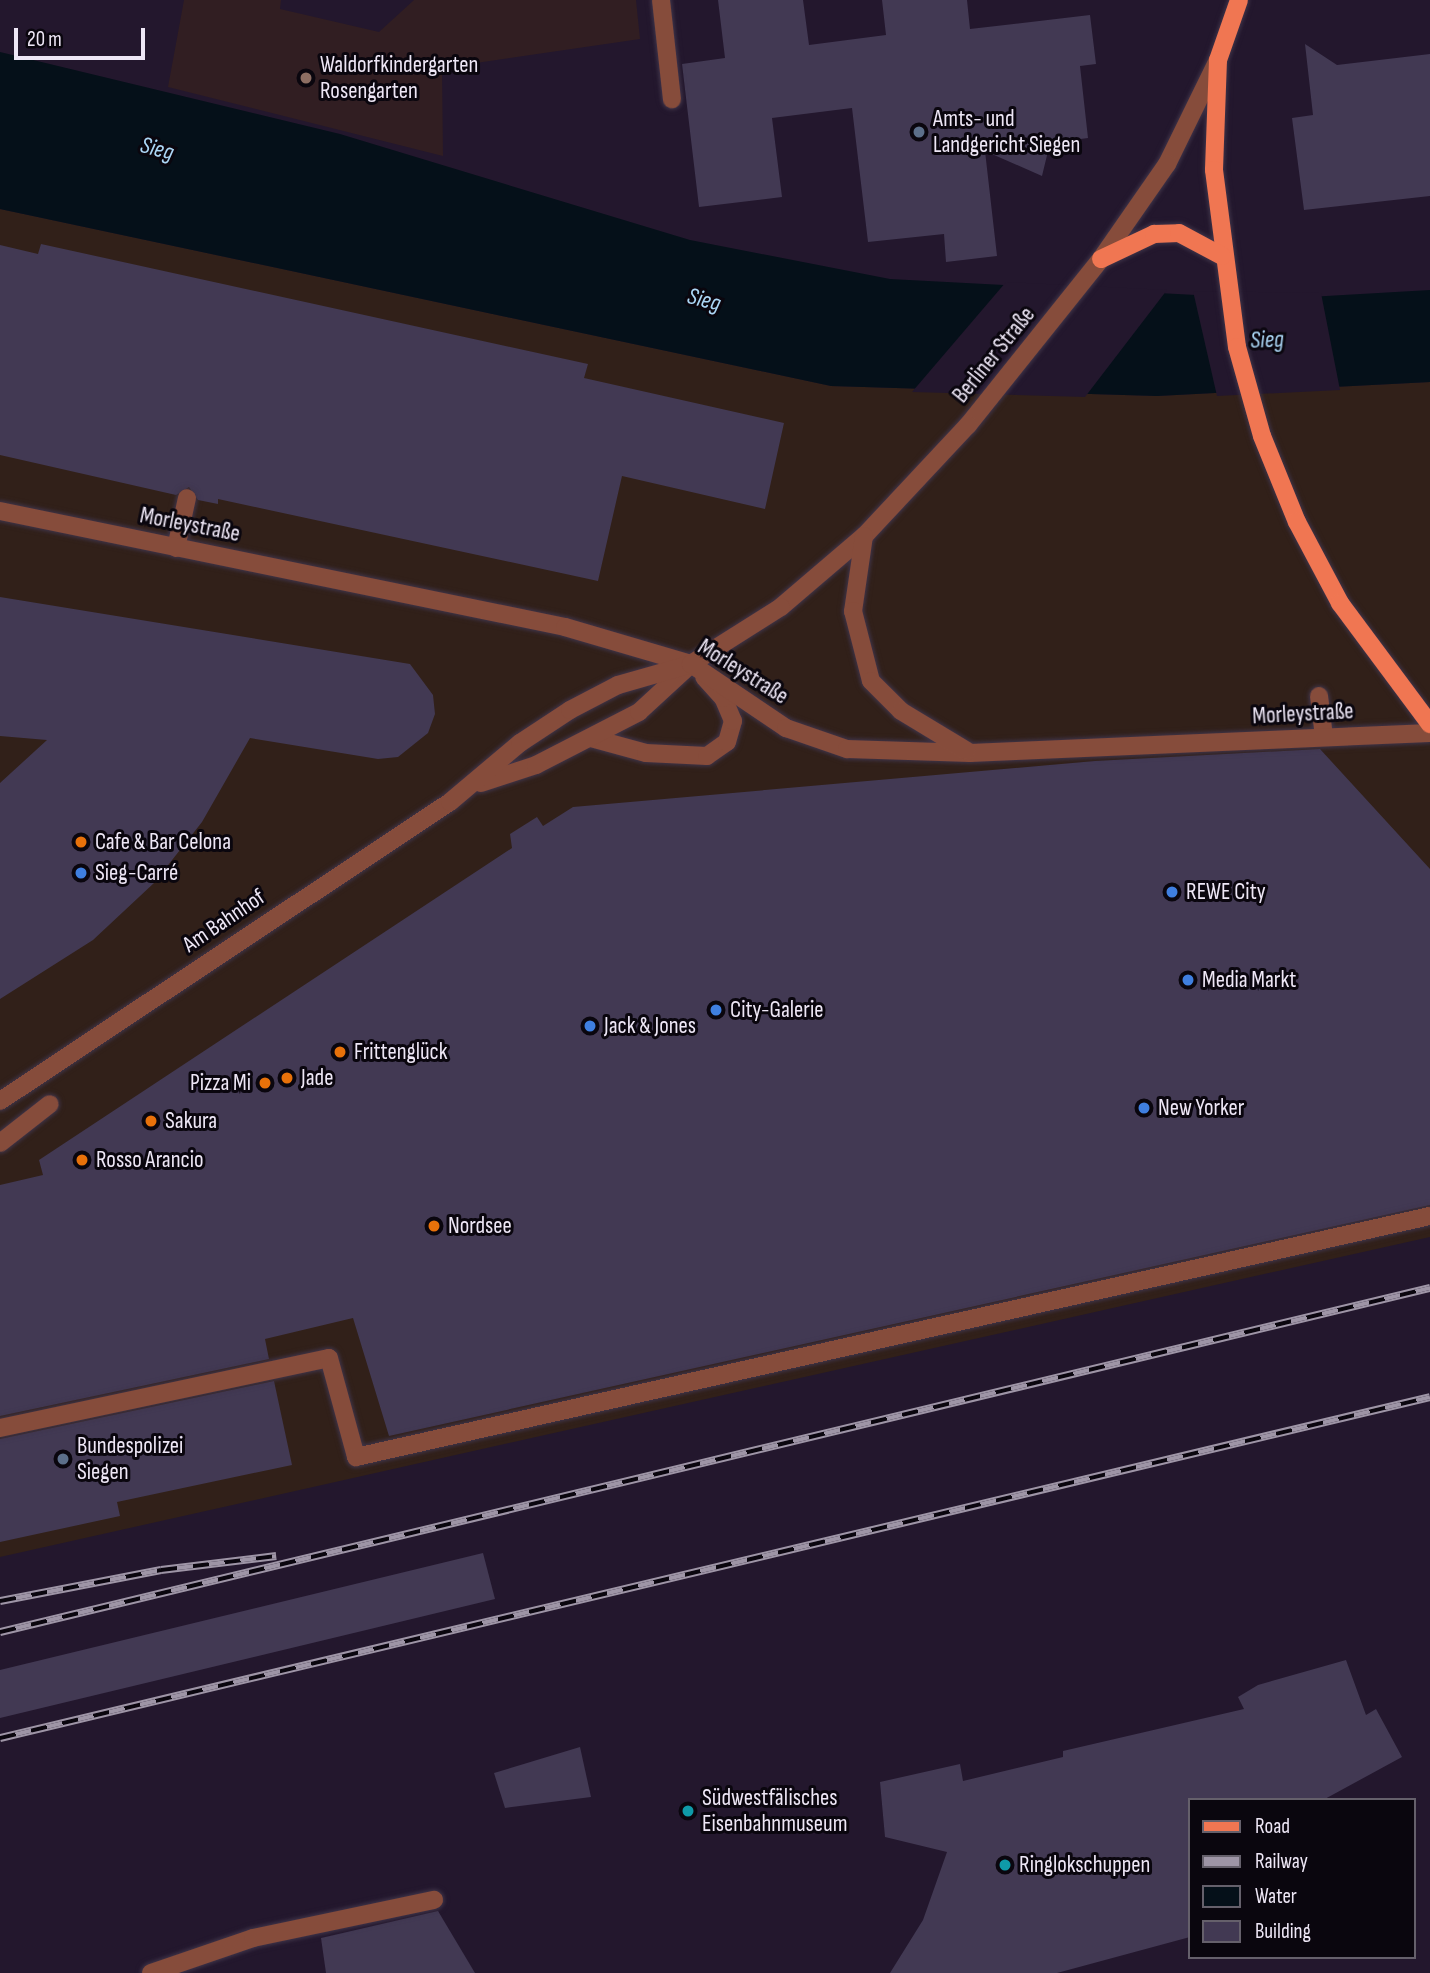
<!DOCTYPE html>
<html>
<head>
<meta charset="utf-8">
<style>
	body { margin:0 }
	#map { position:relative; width:1430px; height:1973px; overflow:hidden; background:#23172d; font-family:"Sofia Sans Condensed",sans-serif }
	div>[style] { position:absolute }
	.commercial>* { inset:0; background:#312019 }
	.education>* { inset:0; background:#311e22 }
	.water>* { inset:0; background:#051019 }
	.pier>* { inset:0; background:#23172d }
	.building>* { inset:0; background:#423953 }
	.roads { filter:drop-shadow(0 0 2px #3f3449) drop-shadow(0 0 2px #3f3449) }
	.service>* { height:18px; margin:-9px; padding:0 9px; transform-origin:9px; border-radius:9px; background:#864c3b }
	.pedestrian>* { height:18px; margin:-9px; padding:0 9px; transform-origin:9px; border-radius:9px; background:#864c3b }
	.minor>* { height:18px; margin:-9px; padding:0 9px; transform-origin:9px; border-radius:9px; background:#864c3b }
	.tertiary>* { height:18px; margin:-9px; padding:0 9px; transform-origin:9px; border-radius:9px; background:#864c3b }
	.primary>* { height:18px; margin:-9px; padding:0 9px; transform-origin:9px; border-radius:9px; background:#f07652 }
	.rail>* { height:8px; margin-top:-4px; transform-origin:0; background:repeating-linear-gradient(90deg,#0a060e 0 16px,#9e95a6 0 32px); box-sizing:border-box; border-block:2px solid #9e95a6 }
	.dots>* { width:19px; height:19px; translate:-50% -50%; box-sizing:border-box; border:4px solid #0a060e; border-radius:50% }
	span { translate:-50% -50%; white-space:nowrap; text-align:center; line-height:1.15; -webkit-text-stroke:6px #0a060e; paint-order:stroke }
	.poi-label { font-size:23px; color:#eee7f6 }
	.left { translate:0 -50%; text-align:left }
	.right { translate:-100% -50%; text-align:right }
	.street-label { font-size:23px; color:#eee7f6 }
	.water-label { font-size:24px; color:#acd7f6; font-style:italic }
	.legend { position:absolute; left:1188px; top:1798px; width:228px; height:161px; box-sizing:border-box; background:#0a060e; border:2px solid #65606b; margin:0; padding:9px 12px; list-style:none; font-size:21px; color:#eee7f6 }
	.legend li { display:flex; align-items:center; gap:14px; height:35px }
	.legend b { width:35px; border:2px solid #65606b }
	.scale { position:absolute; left:14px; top:28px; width:131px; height:32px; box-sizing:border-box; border:4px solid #eee7f6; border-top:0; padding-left:9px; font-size:21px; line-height:24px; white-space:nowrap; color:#eee7f6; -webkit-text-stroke:5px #0a060e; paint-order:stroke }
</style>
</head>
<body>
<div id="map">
	<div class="commercial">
		<div style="clip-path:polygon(0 209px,831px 386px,1157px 396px,1430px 382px,1430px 1237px,0 1557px)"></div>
	</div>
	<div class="education">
		<div style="clip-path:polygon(184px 0,281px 0,280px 9px,379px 32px,414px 0,636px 0,640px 39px,442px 68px,443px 156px,168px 87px)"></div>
	</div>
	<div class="water">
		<div style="clip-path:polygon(0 52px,340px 134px,690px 240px,890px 279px,1274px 299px,1430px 290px,1430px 382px,1157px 396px,831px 386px,0 209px)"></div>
	</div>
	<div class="pier">
		<div style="clip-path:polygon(1006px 282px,1167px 290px,1085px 397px,912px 392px)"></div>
		<div style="clip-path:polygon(1193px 291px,1321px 293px,1340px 390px,1217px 396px)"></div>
	</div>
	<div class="building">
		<div style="clip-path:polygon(718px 0,803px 0,809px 45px,886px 35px,882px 0,967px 0,970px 29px,1090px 15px,1096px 64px,1080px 66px,1088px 138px,1050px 143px,1042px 176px,985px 151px,997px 256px,946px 262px,944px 234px,868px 242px,852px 108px,772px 118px,782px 197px,699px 207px,682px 64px,725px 58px)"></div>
		<div style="clip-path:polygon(1305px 44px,1337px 65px,1430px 54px,1430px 196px,1304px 210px,1292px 118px,1313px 115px)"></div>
		<div style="clip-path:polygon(41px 244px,588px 364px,584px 378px,784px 423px,765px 509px,622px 476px,598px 581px,218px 499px,218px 504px,198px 500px,189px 487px,176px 495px,0 455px,0 245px,38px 254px)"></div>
		<div style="clip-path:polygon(0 597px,410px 664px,433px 695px,435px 714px,428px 733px,398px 757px,378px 759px,250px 738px,202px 822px,154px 883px,93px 940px,0 999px,0 783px,47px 740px,0 736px)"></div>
		<div style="clip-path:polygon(1320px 749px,1430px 869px,1430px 1205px,389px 1436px,353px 1318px,265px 1339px,269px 1359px,0 1416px,0 1185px,43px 1175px,39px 1160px,512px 848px,510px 834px,537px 817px,543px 826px,573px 807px,1095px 761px)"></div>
		<div style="clip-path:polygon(274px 1381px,292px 1465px,117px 1502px,120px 1516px,0 1542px,0 1439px)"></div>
		<div style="clip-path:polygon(483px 1553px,495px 1599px,0 1718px,0 1670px)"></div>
		<div style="clip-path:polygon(1346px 1660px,1366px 1715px,1376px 1709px,1402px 1757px,1323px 1800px,1190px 1800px,1190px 1937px,1057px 1973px,890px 1973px,923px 1920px,947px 1852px,885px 1837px,880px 1782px,960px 1764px,963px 1781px,1063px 1757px,1063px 1751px,1244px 1709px,1238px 1697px,1258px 1685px)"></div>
		<div style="clip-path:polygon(580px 1747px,591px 1797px,505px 1808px,494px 1773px)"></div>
		<div style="clip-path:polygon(438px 1911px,475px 1973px,326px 1973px,321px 1938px)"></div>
	</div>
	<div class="roads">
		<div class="service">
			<div style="left:661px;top:0;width:100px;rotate:83.7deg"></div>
			<div style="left:176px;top:548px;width:51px;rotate:-77.6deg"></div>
			<div style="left:1319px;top:696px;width:41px;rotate:83deg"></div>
			<div style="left:591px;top:738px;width:57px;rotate:15.3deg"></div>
			<div style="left:646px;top:753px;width:61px;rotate:2.8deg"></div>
			<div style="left:707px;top:756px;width:24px;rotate:-35deg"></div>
			<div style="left:727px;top:742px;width:22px;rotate:-74deg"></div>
			<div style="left:733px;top:721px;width:25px;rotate:-113deg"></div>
			<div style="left:723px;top:698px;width:28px;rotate:-132deg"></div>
			<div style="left:0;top:1428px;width:336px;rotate:-12deg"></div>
			<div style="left:329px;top:1358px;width:103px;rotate:74.7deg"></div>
			<div style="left:356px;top:1457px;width:1101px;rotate:-12.65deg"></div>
			<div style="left:151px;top:1973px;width:108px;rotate:-18.9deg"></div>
			<div style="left:253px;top:1938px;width:185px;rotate:-11.9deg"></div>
		</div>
		<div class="pedestrian">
			<div style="left:0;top:1101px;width:540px;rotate:-33.6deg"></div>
			<div style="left:0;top:1143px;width:63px;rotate:-38deg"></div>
		</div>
		<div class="minor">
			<div style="left:0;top:511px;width:577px;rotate:11.6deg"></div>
			<div style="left:565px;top:627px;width:131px;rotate:16.4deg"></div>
			<div style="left:481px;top:783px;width:58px;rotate:-18.1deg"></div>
			<div style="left:536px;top:765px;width:116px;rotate:-27.2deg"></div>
			<div style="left:639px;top:712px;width:68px;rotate:-42.6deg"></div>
			<div style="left:450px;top:802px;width:92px;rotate:-40.1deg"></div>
			<div style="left:520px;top:743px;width:60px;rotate:-33.4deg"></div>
			<div style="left:570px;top:710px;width:54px;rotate:-27.5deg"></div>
			<div style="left:618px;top:685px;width:76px;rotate:-16deg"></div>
		</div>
		<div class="tertiary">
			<div style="left:1218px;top:60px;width:116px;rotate:116.1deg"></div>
			<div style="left:1167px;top:164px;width:116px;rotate:124.8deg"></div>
			<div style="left:1101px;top:259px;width:213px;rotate:128.7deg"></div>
			<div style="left:968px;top:425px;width:152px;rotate:133.1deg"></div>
			<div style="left:864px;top:536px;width:109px;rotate:139.5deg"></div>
			<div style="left:781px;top:607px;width:107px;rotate:147.7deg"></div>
			<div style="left:691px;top:664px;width:115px;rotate:34deg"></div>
			<div style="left:786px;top:728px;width:65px;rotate:19deg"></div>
			<div style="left:847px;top:749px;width:123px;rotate:1.9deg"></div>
			<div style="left:970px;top:753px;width:460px;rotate:-2.5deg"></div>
			<div style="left:864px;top:536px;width:76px;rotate:98.3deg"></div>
			<div style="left:853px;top:611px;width:72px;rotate:75.6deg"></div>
			<div style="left:871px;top:681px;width:42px;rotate:45deg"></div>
			<div style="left:901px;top:711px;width:77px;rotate:31.2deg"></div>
		</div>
		<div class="primary">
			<div style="left:1239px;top:0;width:64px;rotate:109.3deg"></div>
			<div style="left:1218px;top:60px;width:110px;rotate:92.1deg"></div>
			<div style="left:1214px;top:170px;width:178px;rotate:82.6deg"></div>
			<div style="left:1237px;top:347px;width:92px;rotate:74.3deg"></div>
			<div style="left:1262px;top:436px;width:93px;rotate:67.9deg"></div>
			<div style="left:1297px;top:522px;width:92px;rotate:62deg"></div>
			<div style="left:1340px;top:603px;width:151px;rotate:53.4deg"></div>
			<div style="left:1101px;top:259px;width:59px;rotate:-25.3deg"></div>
			<div style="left:1154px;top:234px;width:25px;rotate:-2deg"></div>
			<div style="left:1179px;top:233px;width:49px;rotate:28.1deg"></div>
		</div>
	</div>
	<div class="rail">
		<div style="left:0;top:1601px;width:164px;rotate:-10.9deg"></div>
		<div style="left:161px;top:1570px;width:116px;rotate:-6.9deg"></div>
		<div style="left:0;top:1632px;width:1471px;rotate:-13.53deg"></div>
		<div style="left:0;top:1738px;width:1470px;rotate:-13.41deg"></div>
	</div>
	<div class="dots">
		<div style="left:306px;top:78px;background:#8d6e63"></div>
		<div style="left:919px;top:132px;background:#5c6f8a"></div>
		<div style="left:81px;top:842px;background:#e8710a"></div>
		<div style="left:81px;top:873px;background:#3f7fe0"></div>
		<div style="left:1172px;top:892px;background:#3f7fe0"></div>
		<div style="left:1188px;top:980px;background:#3f7fe0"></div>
		<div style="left:716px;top:1010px;background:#3f7fe0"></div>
		<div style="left:590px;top:1026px;background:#3f7fe0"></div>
		<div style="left:340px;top:1052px;background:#e8710a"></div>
		<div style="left:287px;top:1078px;background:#e8710a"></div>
		<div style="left:265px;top:1083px;background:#e8710a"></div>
		<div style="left:1144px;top:1108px;background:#3f7fe0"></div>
		<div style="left:151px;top:1121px;background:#e8710a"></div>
		<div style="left:82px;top:1160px;background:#e8710a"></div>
		<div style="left:434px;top:1226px;background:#e8710a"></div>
		<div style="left:63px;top:1459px;background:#5c6f8a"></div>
		<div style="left:688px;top:1811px;background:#0f9aa8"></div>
		<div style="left:1005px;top:1865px;background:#0f9aa8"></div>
	</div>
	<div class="poi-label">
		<span class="left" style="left:320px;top:78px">Waldorfkindergarten<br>Rosengarten</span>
		<span class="left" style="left:933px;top:132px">Amts- und<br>Landgericht Siegen</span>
		<span class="left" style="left:95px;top:842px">Cafe &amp; Bar Celona</span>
		<span class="left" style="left:95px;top:873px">Sieg-Carré</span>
		<span class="left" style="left:1186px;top:892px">REWE City</span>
		<span class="left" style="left:1202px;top:980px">Media Markt</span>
		<span class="left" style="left:730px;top:1010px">City-Galerie</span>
		<span class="left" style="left:604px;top:1026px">Jack &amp; Jones</span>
		<span class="left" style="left:354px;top:1052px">Frittenglück</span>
		<span class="left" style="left:301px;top:1078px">Jade</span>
		<span class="right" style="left:251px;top:1083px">Pizza Mi</span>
		<span class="left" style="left:1158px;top:1108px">New Yorker</span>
		<span class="left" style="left:165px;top:1121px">Sakura</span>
		<span class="left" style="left:96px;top:1160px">Rosso Arancio</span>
		<span class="left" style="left:448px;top:1226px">Nordsee</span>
		<span class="left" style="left:77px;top:1459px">Bundespolizei<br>Siegen</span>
		<span class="left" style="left:702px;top:1811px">Südwestfälisches<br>Eisenbahnmuseum</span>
		<span class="left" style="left:1019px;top:1865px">Ringlokschuppen</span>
	</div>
	<div class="street-label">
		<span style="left:994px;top:355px;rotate:-51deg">Berliner Straße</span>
		<span style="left:190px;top:525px;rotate:11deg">Morleystraße</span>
		<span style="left:743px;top:672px;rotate:32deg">Morleystraße</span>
		<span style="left:1303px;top:714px;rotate:-3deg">Morleystraße</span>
		<span style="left:224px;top:921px;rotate:-34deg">Am Bahnhof</span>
	</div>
	<div class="water-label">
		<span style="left:157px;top:149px;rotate:15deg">Sieg</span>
		<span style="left:704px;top:300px;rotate:15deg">Sieg</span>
		<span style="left:1267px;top:340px;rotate:-2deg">Sieg</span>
	</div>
	<ul class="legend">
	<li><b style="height:9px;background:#f07652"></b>Road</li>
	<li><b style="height:9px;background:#9e95a6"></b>Railway</li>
	<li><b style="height:19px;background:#051019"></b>Water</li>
	<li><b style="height:19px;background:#423953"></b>Building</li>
	</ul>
	<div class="scale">20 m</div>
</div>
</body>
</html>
